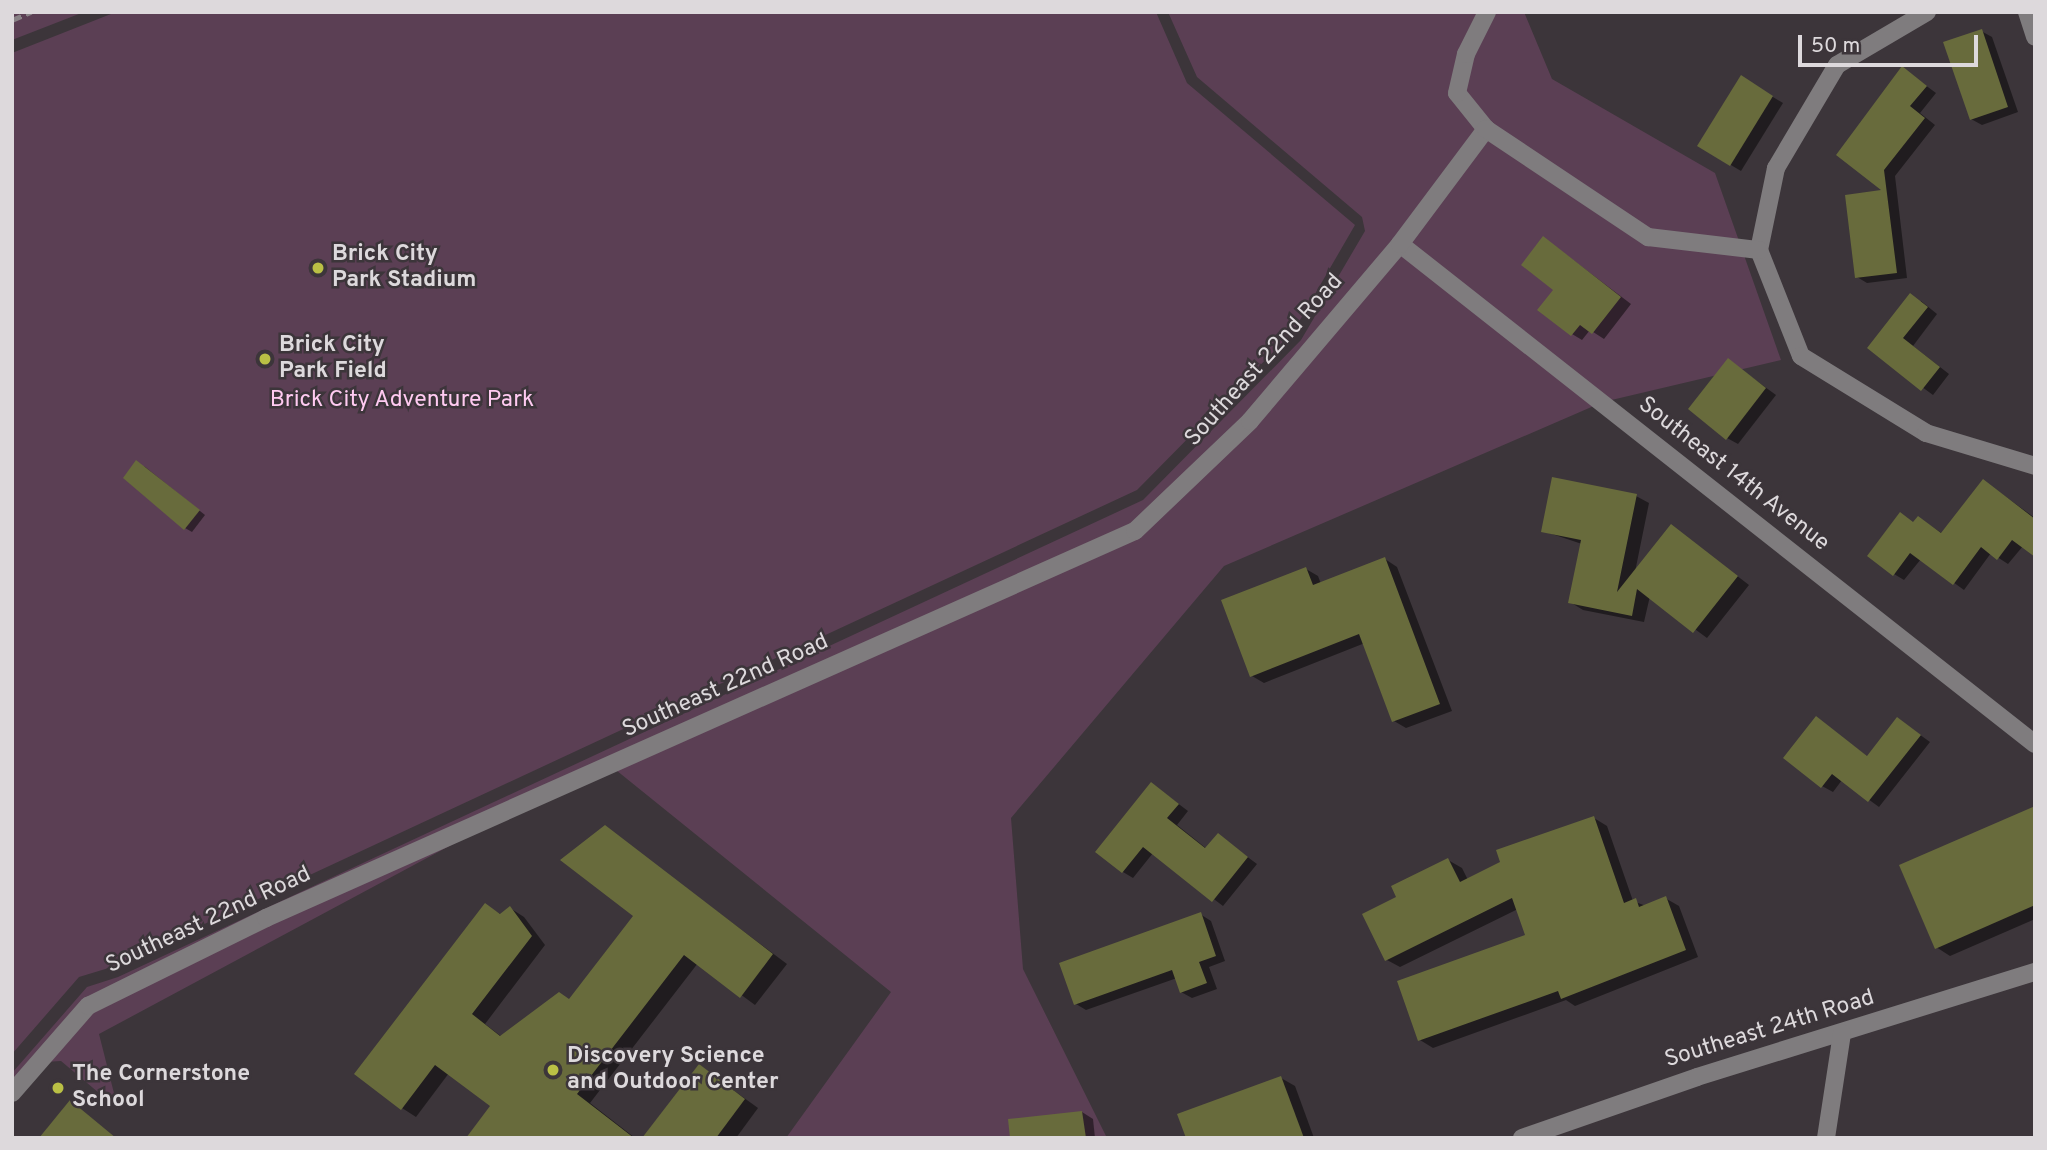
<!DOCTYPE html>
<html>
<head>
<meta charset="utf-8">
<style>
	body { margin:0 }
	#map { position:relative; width:2047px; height:1150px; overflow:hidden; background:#3c353a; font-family:Overpass,sans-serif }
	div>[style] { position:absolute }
	.green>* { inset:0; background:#5b3f54 }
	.shadow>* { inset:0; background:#0007 }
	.building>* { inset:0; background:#686b3c }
	.minor>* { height:18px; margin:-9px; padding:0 9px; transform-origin:9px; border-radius:9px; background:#7f7c7e }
	.rail>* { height:5px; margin-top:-2.5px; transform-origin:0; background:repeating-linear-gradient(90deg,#898387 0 10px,transparent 0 15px) }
	.dots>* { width:19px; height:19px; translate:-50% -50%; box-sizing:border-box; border:4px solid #3c353a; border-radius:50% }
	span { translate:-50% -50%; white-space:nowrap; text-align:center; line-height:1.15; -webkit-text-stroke:5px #3c353a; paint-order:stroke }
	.poi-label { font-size:23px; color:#ddd9dc; font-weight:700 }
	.left { translate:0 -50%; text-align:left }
	.street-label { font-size:23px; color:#ddd9dc }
	.park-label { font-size:23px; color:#ffcaf1 }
	.frame { position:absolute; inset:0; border:14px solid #ddd9dc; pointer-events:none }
	.scale { position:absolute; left:1798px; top:35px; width:180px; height:32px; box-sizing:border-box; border:4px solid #ddd9dc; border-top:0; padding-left:9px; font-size:21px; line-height:24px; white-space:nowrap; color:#ddd9dc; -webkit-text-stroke:5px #3c353a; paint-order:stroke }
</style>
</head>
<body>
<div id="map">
	<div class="green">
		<div style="clip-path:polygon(12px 12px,84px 12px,12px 40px)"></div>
		<div style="clip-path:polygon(116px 12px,1156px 12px,1187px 83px,1355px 225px,1293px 332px,1137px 490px,112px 967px,79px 977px,12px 1054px,12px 53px)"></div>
		<div style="clip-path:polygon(1168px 12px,1524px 12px,1552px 79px,1715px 173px,1781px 360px,1603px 402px,1224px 566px,1011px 818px,1023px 969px,1107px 1138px,786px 1138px,891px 992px,606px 762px,99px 1034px,118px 1109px,61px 1061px,45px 1062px,12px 1099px,12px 1073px,87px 987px,118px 977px,1143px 500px,1301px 340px,1365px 231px,1362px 217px,1197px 77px)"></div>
	</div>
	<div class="shadow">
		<div style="clip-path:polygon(1981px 31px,1992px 37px,2018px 112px,1982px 125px,1971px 119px)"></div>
		<div style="clip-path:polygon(1902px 68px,1936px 93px,1920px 113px,1935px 125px,1895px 176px,1907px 278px,1867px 283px,1857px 277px,1886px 192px,1838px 154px)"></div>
		<div style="clip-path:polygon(1741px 78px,1783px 103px,1741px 171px,1699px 146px)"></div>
		<div style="clip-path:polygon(1544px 238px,1631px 304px,1604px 339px,1590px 330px,1582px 340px,1572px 334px,1555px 290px)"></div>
		<div style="clip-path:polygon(1921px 301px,1937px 314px,1913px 346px,1949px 374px,1933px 395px,1869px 348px)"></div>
		<div style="clip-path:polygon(1728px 360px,1776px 395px,1738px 444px,1727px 438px)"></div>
		<div style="clip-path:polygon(144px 466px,205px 515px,192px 532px,185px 528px)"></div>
		<div style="clip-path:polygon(1984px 481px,2035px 518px,2035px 555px,2023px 546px,2008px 564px,1991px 553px,1964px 590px,1921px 559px,1904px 580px,1894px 574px,1919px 518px,1943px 534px)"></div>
		<div style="clip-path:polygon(1636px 496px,1649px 503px,1635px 572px,1672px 526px,1749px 585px,1707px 638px,1650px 596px,1644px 622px,1583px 610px,1570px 602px,1582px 544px,1543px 531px)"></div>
		<div style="clip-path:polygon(1385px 559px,1397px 567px,1452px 711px,1406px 728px,1394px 721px,1365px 643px,1264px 683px,1252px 676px,1306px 569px,1318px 576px,1321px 584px)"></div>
		<div style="clip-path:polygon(1816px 718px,1868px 757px,1898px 719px,1930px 742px,1879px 807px,1842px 780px,1833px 792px,1822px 786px)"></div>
		<div style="clip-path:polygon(1152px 784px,1188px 811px,1177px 825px,1207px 849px,1218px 835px,1257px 864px,1223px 906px,1153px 853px,1133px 878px,1123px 872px)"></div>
		<div style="clip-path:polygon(2035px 811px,2035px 919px,1950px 956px,1936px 947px)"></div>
		<div style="clip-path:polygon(1594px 818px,1607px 826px,1633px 901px,1646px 906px,1665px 898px,1679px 906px,1698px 957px,1575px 1006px,1566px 1000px,1433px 1048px,1420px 1040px,1527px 936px,1518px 909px,1400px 967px,1387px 960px,1398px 898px,1448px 860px,1462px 868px,1468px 880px)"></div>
		<div style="clip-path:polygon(606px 828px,787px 964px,755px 1005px,698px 963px,590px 1103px,635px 1138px,471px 1138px,492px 1106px,449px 1073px,416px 1117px,402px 1108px,485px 905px,502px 915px,510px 908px,524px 917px,545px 945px,485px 1024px,502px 1037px,570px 1000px,635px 915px)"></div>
		<div style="clip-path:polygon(1200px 914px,1211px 921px,1225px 961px,1209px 967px,1217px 989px,1192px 998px,1181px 992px,1177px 978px,1086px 1010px,1076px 1004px)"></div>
		<div style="clip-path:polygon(700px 1066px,758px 1108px,736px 1138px,645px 1138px)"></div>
		<div style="clip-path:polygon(1281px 1078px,1295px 1086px,1314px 1138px,1188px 1138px)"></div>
		<div style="clip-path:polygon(1082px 1112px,1093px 1119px,1095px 1138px,1012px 1138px)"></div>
	</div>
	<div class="building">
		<div style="clip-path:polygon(1982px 29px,2008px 107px,1970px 120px,1943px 42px)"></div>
		<div style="clip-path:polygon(1902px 66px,1927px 86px,1910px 106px,1925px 118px,1884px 170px,1897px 273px,1855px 278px,1845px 195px,1881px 190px,1836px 155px)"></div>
		<div style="clip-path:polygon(1741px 75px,1773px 96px,1730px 166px,1697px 146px)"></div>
		<div style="clip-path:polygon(1543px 236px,1621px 297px,1592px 334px,1580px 325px,1571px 336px,1537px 310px,1553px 290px,1521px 265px)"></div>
		<div style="clip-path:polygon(1910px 293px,1928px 307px,1903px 338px,1940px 367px,1921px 391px,1867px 348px)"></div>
		<div style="clip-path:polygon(1728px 358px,1766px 388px,1726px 440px,1688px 409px)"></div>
		<div style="clip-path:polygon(136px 460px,200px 510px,184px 530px,123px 478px)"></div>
		<div style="clip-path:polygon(1552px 477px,1637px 494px,1617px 592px,1671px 524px,1738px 576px,1693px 633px,1637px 589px,1632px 616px,1568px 603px,1581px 540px,1541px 532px)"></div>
		<div style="clip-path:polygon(1983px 479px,2035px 519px,2035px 557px,2012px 540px,1997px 560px,1981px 547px,1953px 585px,1910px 553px,1893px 576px,1867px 556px,1900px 512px,1913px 522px,1918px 516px,1941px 533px)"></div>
		<div style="clip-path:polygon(1385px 557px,1440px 704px,1392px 722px,1359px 634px,1250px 677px,1221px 600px,1306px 567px,1313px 585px)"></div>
		<div style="clip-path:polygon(1816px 716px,1867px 756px,1897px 717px,1921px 735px,1868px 802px,1832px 774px,1821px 788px,1783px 758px)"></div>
		<div style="clip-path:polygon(1151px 782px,1179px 804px,1167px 818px,1205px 848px,1218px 833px,1248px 857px,1212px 902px,1143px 847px,1122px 873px,1095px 852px)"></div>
		<div style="clip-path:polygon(2035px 806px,2035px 905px,1935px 949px,1899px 865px)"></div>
		<div style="clip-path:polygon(1594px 816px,1624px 903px,1636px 898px,1639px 907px,1666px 896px,1686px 950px,1561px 999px,1558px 991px,1418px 1041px,1397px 981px,1525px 935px,1512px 898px,1385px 961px,1362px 914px,1396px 897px,1391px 886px,1448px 858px,1460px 882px,1500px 862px,1496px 850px)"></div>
		<div style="clip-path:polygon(605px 825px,773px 954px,740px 998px,684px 955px,577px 1094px,634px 1138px,466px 1138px,490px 1106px,435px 1065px,401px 1110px,354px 1074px,485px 903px,500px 914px,510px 906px,532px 936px,472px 1014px,500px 1036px,559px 992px,569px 999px,633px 916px,560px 860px)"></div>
		<div style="clip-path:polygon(1201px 912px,1216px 956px,1199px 962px,1207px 983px,1180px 993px,1172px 970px,1074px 1005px,1059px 963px)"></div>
		<div style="clip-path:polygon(699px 1064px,745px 1099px,716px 1138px,642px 1138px)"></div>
		<div style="clip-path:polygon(1281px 1076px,1304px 1138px,1186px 1138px,1177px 1114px)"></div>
		<div style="clip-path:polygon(70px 1100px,116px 1138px,39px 1138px)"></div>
		<div style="clip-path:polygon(1082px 1111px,1086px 1138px,1010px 1138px,1008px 1119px)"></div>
	</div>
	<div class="minor">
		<div style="left:1927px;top:12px;width:104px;rotate:149.5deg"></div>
		<div style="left:1837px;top:65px;width:120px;rotate:120.6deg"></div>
		<div style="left:1776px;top:168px;width:84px;rotate:101.7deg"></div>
		<div style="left:1759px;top:250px;width:114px;rotate:68.4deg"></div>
		<div style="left:1801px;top:356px;width:147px;rotate:31.6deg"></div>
		<div style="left:1926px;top:433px;width:114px;rotate:16.8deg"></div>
		<div style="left:2027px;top:12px;width:26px;rotate:72deg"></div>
		<div style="left:1486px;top:129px;width:46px;rotate:-128.9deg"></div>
		<div style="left:1457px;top:93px;width:40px;rotate:-77deg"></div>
		<div style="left:1466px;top:54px;width:47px;rotate:-63.4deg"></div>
		<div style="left:1400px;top:244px;width:808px;rotate:38.22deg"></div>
		<div style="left:12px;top:1093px;width:116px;rotate:-48.9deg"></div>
		<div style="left:88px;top:1006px;width:199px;rotate:-26.3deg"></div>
		<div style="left:266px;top:918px;width:951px;rotate:-24.01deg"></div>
		<div style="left:1135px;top:531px;width:159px;rotate:-43.7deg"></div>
		<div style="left:1250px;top:421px;width:232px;rotate:-49.7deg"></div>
		<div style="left:1400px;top:244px;width:144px;rotate:-53.2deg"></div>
		<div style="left:1486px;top:129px;width:195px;rotate:33.7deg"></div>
		<div style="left:1648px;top:237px;width:112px;rotate:6.7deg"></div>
		<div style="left:1522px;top:1138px;width:185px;rotate:-19.2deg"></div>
		<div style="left:1697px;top:1077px;width:354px;rotate:-17.3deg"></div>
		<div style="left:1826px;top:1138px;width:106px;rotate:-81.3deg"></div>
	</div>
	<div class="rail">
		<div style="left:12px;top:20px;width:21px;rotate:-23deg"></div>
	</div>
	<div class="dots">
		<div style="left:318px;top:268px;background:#bac045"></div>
		<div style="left:265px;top:359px;background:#bac045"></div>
		<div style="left:553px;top:1070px;background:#bac045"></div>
		<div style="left:58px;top:1088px;background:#bac045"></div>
	</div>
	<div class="poi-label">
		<span class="left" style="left:332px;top:268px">Brick City<br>Park Stadium</span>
		<span class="left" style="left:279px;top:359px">Brick City<br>Park Field</span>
		<span class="left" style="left:567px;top:1070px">Discovery Science<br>and Outdoor Center</span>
		<span class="left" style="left:72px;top:1088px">The Cornerstone<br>School</span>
	</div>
	<div class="street-label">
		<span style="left:1265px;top:361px;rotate:-48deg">Southeast 22nd Road</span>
		<span style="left:1733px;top:475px;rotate:38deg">Southeast 14th Avenue</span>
		<span style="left:726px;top:687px;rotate:-24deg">Southeast 22nd Road</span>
		<span style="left:209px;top:921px;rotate:-25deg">Southeast 22nd Road</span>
		<span style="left:1770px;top:1030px;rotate:-17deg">Southeast 24th Road</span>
	</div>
	<div class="park-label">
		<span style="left:402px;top:401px">Brick City Adventure Park</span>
	</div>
	<div class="frame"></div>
	<div class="scale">50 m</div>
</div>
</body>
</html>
